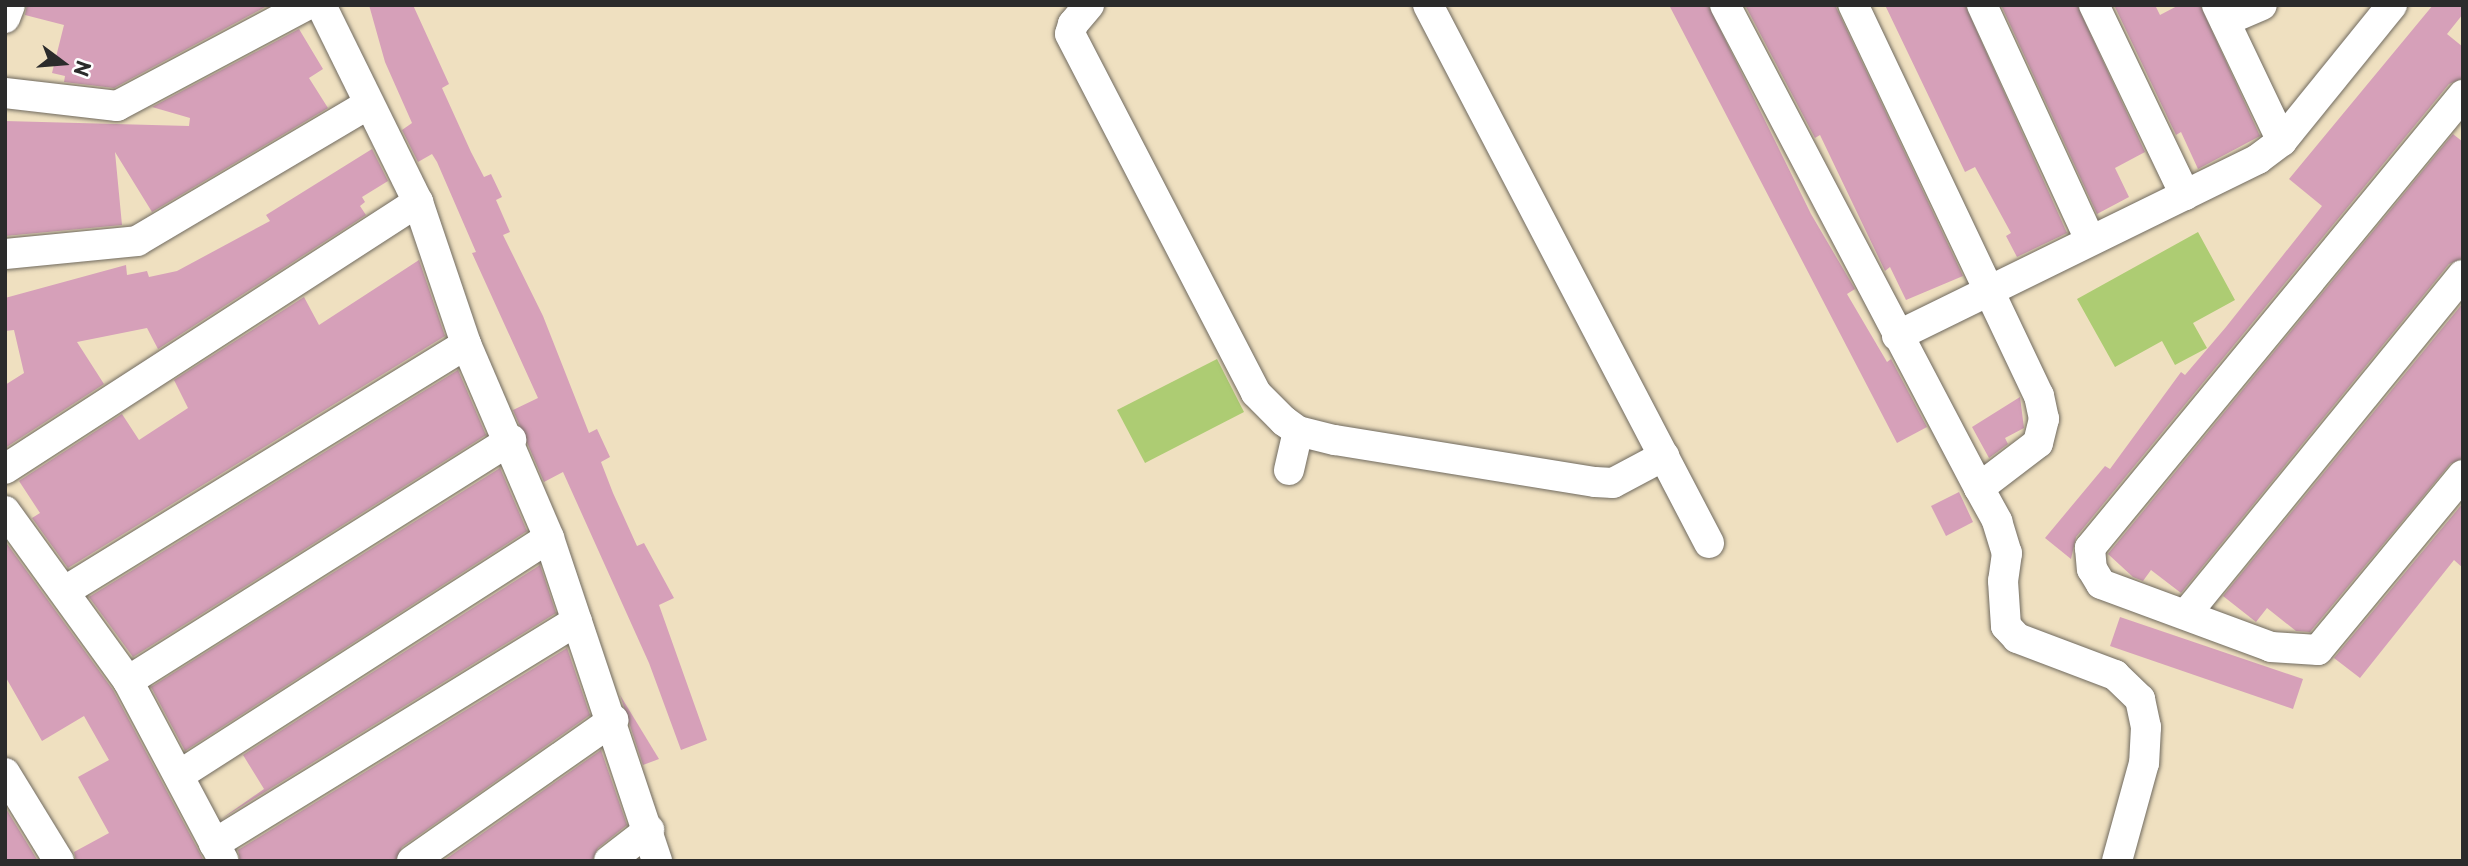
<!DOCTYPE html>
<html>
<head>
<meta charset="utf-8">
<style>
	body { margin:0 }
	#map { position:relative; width:2468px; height:866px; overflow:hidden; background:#efe0c0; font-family:"Playpen Sans",sans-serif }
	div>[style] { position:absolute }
	.green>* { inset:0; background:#adcc73 }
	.building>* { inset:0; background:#d6a0b9 }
	.roads { filter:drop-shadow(0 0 2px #706a5f) drop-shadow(0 0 2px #706a5f) }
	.minor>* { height:30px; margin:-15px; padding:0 15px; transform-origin:15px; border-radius:15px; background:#fff }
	span { translate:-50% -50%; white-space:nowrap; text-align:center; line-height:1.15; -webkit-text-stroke:6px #fff; paint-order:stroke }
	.frame { position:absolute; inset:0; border:7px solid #2b2b2b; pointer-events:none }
	.north { position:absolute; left:28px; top:28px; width:70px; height:70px; -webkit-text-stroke:5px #fff; paint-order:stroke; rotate:106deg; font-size:19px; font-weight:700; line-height:28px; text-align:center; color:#2b2b2b }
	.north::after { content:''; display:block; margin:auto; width:24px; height:32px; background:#2b2b2b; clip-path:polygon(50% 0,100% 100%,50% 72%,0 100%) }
</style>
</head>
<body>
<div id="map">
	<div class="green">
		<div style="clip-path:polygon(2198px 232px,2235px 300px,2193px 323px,2207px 348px,2175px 365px,2162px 341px,2115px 367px,2077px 299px)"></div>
		<div style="clip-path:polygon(1217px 359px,1244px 412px,1145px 463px,1117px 410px)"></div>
	</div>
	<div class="building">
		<div style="clip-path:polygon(27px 5px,269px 5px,114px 88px,64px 82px,65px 76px,52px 73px,64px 25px,25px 15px)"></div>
		<div style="clip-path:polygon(369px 5px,413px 5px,449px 84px,442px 88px,471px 152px,484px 177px,491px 174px,502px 197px,496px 200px,510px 232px,503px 235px,543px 316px,589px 433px,597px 429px,610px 457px,601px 462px,613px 493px,637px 546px,644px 543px,674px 598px,659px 605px,707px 740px,681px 750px,649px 663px,563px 472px,544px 482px,513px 410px,538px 398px,472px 253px,476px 252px,437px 162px,432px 154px,418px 162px,402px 130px,412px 123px,385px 62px)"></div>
		<div style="clip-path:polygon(1669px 5px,1708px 5px,1811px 214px,1855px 289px,1847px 294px,1887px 362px,1891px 359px,1927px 427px,1897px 443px)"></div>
		<div style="clip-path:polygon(1745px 5px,1835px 5px,1963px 276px,1906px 300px,1890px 267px,1885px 271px,1820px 135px,1815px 138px)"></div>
		<div style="clip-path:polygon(1885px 5px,1965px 5px,2067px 233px,2017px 257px,2006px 236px,2011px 233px,1975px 167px,1965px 172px)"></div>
		<div style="clip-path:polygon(2001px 5px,2077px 5px,2145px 152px,2115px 168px,2129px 197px,2097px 214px)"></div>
		<div style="clip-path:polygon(2114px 5px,2155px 5px,2160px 15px,2179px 5px,2200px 5px,2260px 136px,2198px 169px,2181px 132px,2176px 135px)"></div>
		<div style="clip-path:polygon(2433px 5px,2463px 5px,2463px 14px,2447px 34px,2463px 47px,2463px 78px,2449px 84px,2076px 537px,2071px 559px,2045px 538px,2105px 466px,2110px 469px,2181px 372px,2185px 375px,2226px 327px,2322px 206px,2289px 179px)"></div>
		<div style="clip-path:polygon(299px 29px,323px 69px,309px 78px,328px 108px,152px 212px,115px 152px,122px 225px,5px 236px,5px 121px,189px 126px,190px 118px,152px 107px)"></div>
		<div style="clip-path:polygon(2453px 134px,2463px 142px,2463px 258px,2449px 264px,2181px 593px,2151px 570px,2143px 581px,2133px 577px,2108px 554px)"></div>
		<div style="clip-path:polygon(372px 149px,388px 181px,362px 197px,365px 202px,360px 206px,366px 215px,158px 349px,147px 328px,77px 342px,104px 384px,5px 448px,5px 385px,24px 373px,14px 330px,5px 331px,5px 298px,126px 265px,127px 275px,147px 271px,149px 277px,177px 271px,270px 221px,266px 215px)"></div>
		<div style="clip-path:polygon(419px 260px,445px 336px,68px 568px,32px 518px,40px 513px,19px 481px,122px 414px,139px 440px,188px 408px,174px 380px,304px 297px,319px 325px)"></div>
		<div style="clip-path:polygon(2463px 303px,2463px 458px,2450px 464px,2310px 632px,2296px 631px,2267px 608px,2256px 622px,2223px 596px)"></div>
		<div style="clip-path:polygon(458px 370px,486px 435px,133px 657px,89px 597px)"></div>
		<div style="clip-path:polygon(2020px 397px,2024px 428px,2005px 438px,2008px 444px,1989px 458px,1972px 427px)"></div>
		<div style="clip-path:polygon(500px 468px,527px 531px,185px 751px,151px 687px)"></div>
		<div style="clip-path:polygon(1959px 492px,1973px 522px,1946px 536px,1931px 506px)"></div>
		<div style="clip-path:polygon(2463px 503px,2463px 568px,2454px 560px,2360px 678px,2334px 658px)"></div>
		<div style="clip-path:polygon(5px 541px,113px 690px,204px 861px,76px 861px,74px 852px,109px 833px,78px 777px,109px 760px,84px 716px,42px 741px,5px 676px)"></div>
		<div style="clip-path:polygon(540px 565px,556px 613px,221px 819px,264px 789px,243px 755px)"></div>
		<div style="clip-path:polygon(2120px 617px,2303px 679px,2293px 709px,2110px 646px)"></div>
		<div style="clip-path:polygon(567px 648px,590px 715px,402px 847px,395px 861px,240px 861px,238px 850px)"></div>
		<div style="clip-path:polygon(620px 695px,659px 759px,643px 765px)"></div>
		<div style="clip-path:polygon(601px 750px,627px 825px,598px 848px,592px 861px,443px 861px)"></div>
		<div style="clip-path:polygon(5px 807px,38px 861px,5px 861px)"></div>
	</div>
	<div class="roads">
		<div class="minor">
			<div style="left:321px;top:5px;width:220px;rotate:63.8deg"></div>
			<div style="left:418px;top:202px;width:150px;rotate:71.3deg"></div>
			<div style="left:466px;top:344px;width:211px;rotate:66.8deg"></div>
			<div style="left:549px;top:538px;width:341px;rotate:71.5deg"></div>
			<div style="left:1089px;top:5px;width:25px;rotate:130deg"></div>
			<div style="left:1073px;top:24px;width:10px;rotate:107deg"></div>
			<div style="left:1070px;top:34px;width:404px;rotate:62.6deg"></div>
			<div style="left:1256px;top:393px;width:40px;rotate:45deg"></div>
			<div style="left:1284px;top:421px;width:17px;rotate:36deg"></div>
			<div style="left:1298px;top:431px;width:38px;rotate:14deg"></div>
			<div style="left:1335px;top:440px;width:263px;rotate:9.2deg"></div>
			<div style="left:1595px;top:482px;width:18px;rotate:3deg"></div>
			<div style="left:1613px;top:483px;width:58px;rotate:-27.9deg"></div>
			<div style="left:1428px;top:5px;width:607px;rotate:62.42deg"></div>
			<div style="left:1725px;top:5px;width:546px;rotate:62.26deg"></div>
			<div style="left:1979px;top:488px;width:74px;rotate:-37.3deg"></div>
			<div style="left:2038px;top:443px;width:25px;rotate:-76deg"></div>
			<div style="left:2044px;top:419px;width:24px;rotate:-102deg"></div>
			<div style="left:2039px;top:396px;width:433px;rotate:-115.4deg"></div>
			<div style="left:1982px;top:5px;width:259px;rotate:65.3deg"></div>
			<div style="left:2094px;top:5px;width:211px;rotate:64.4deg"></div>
			<div style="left:2217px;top:5px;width:151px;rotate:64.5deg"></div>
			<div style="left:5px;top:18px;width:14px;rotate:-69deg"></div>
			<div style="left:2225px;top:21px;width:40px;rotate:-23.4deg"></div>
			<div style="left:5px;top:93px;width:113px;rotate:6.6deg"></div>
			<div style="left:117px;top:106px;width:215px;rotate:-28deg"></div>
			<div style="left:2463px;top:95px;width:587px;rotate:129.47deg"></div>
			<div style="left:2090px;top:548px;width:21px;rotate:85deg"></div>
			<div style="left:2092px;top:569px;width:17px;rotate:59deg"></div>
			<div style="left:2101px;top:584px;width:181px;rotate:20.3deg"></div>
			<div style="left:2271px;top:647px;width:47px;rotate:3.7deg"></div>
			<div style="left:2318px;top:650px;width:227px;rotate:-50.4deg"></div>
			<div style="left:5px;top:254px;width:133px;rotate:-5.6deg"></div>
			<div style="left:137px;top:241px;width:267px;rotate:-30.6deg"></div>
			<div style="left:1897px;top:336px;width:402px;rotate:-26.1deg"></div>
			<div style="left:2258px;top:159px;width:30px;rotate:-37deg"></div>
			<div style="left:2282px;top:141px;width:175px;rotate:-51deg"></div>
			<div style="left:5px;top:469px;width:492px;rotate:-32.9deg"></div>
			<div style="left:1289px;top:470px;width:40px;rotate:-77deg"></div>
			<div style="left:1979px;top:488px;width:38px;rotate:61deg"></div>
			<div style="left:1997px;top:521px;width:34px;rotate:73deg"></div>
			<div style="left:2007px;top:553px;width:28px;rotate:98deg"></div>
			<div style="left:2003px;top:581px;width:45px;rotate:86.2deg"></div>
			<div style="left:2006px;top:626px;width:16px;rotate:47deg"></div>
			<div style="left:2017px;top:638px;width:105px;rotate:20.7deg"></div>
			<div style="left:2115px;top:675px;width:35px;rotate:44deg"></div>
			<div style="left:2140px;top:699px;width:29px;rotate:78deg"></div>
			<div style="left:2146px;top:727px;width:36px;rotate:93deg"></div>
			<div style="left:2144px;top:763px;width:102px;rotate:105.4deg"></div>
			<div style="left:5px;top:511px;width:210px;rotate:54.1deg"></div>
			<div style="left:128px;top:681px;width:203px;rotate:62deg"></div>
			<div style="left:65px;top:591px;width:471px;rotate:-31.6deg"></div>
			<div style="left:2187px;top:613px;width:436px;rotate:-50.8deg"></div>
			<div style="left:128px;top:681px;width:453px;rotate:-32.2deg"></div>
			<div style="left:5px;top:773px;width:103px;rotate:58.5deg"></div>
			<div style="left:181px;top:774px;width:437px;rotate:-32.7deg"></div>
			<div style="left:214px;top:844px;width:426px;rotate:-31.6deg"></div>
			<div style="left:412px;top:861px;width:246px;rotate:-35deg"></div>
			<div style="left:609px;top:861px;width:51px;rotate:-37.8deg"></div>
		</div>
	</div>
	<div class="frame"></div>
	<div class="north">N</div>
</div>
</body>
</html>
